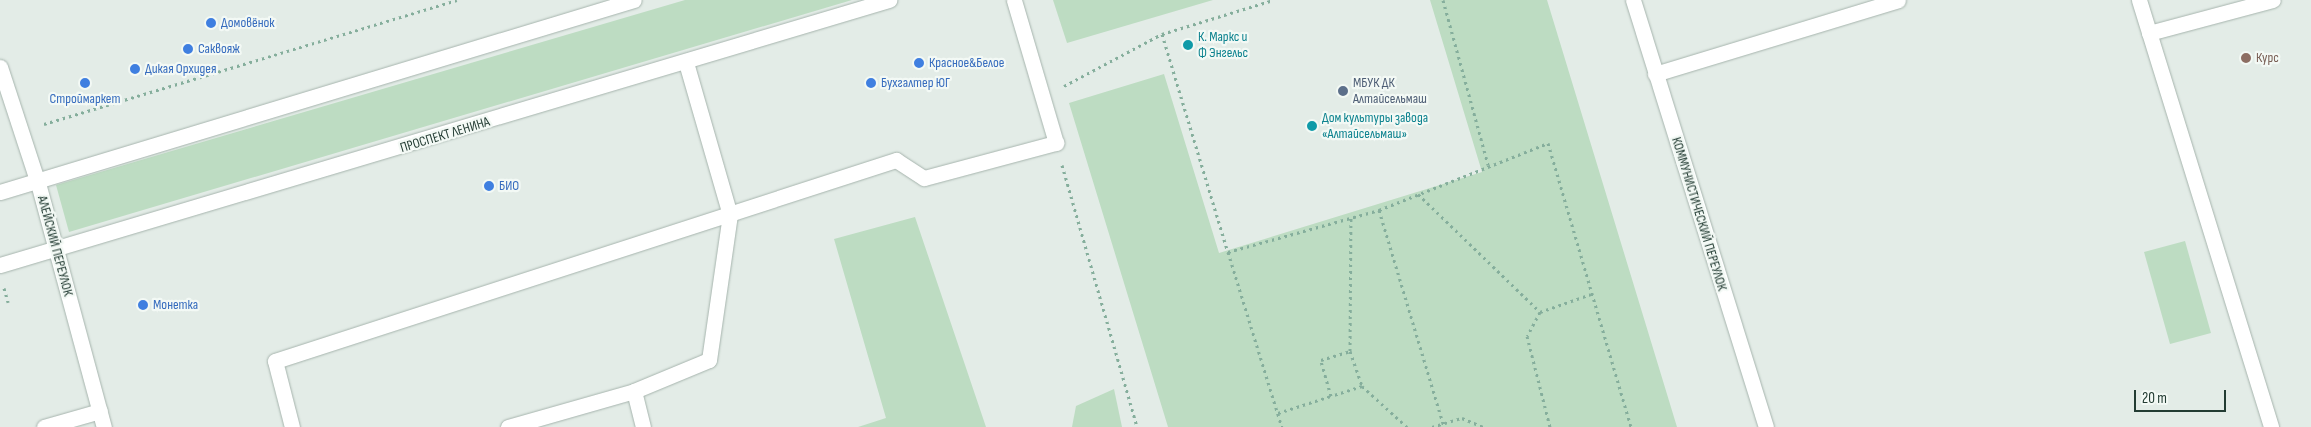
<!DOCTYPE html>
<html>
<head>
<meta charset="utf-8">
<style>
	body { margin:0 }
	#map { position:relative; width:2311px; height:427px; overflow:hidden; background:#e3ece7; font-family:"Sofia Sans Condensed",sans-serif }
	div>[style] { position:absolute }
	.green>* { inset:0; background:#bddcc2 }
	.path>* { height:3px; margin-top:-1.5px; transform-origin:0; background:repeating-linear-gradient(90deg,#85ae9c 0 2.5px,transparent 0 6.5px) }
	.roads { filter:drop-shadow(0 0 1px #a6b4ad) drop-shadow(0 0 1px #a6b4ad) }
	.service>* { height:15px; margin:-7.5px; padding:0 7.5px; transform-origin:7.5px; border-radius:7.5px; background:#fff }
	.minor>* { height:15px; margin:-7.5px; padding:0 7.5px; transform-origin:7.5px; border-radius:7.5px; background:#fff }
	.secondary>* { height:15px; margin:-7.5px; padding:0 7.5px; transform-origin:7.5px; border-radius:7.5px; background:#fff }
	.dots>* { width:14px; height:14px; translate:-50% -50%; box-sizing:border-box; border:2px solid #f3f9f5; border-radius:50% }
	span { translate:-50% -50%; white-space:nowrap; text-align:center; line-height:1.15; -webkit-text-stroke:4.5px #f3f9f5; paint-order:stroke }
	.shop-label { font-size:14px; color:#366cbe }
	.left { translate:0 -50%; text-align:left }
	.culture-label { font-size:14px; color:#0d838f }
	.education-label { font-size:14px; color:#785e54 }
	.service-label { font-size:14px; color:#4e5e75 }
	.street-label { font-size:14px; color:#233c33 }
	.scale { position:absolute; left:2134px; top:390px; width:92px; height:22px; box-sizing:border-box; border:2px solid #233c33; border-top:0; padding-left:6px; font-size:15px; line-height:18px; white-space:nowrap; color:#233c33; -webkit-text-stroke:4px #f3f9f5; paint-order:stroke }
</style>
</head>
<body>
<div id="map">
	<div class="green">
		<div style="clip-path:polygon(685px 0,852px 0,69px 232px,56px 185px)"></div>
		<div style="clip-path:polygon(1053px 0,1213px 0,1067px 43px)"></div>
		<div style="clip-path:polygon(1430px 0,1547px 0,1677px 427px,1168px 427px,1069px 103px,1164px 74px,1219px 253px,1482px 172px)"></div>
		<div style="clip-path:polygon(915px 217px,986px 427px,858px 427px,886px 418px,834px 239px)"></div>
		<div style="clip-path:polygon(2185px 241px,2211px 333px,2170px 344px,2144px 252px)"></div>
		<div style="clip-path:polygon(1114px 389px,1122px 427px,1072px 427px,1076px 406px)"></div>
	</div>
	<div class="path">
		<div style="left:1443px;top:0;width:171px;rotate:74.7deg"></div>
		<div style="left:1162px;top:34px;width:228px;rotate:73.2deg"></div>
		<div style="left:1228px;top:252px;width:157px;rotate:-15.5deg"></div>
		<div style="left:1379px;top:210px;width:182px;rotate:-21.6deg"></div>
		<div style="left:1548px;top:143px;width:296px;rotate:73.7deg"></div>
		<div style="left:1064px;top:86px;width:111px;rotate:-28deg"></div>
		<div style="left:1162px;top:34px;width:116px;rotate:-17deg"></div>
		<div style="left:44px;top:124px;width:431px;rotate:-16.7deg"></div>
		<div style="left:1062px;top:165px;width:273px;rotate:74deg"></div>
		<div style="left:1418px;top:194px;width:170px;rotate:44deg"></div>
		<div style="left:1540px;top:312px;width:54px;rotate:-19.4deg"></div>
		<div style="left:1379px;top:210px;width:227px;rotate:73.3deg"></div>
		<div style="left:1228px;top:252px;width:183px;rotate:72.9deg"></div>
		<div style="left:4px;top:288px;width:15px;rotate:74deg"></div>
		<div style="left:1540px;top:312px;width:27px;rotate:118deg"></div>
		<div style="left:1527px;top:336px;width:94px;rotate:75.8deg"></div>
		<div style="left:1350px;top:351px;width:133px;rotate:-89.6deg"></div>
		<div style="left:1362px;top:386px;width:33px;rotate:162deg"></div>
		<div style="left:1331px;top:396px;width:37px;rotate:-106deg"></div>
		<div style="left:1321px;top:360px;width:30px;rotate:-17deg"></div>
		<div style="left:1350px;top:351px;width:37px;rotate:71deg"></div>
		<div style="left:1362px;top:386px;width:61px;rotate:42.3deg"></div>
		<div style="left:1278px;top:413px;width:56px;rotate:-17.8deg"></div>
		<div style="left:1432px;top:427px;width:31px;rotate:-17deg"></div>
		<div style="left:1462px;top:418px;width:23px;rotate:23deg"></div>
	</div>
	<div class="roads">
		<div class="service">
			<div style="left:2139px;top:0;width:447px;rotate:72.8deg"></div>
			<div style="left:2149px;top:33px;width:128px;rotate:-14.9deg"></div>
			<div style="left:1655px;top:74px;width:254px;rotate:-16.9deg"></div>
			<div style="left:44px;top:427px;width:58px;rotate:-15.9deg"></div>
			<div style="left:292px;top:427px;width:68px;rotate:-104.4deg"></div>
			<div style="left:275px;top:361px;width:653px;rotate:-17.94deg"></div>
			<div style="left:896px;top:160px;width:33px;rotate:33deg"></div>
			<div style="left:924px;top:178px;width:137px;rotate:-14.9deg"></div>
			<div style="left:1056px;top:143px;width:149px;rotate:-106.4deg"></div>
			<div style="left:508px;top:427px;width:131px;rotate:-15.9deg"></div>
			<div style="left:643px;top:427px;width:37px;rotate:-104deg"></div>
			<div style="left:634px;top:391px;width:81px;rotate:-22.5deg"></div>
			<div style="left:709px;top:360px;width:147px;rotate:-81.8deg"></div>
			<div style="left:730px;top:215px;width:158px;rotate:-106.1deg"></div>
		</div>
		<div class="minor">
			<div style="left:1633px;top:0;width:447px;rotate:72.7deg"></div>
			<div style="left:0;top:67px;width:122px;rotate:71.9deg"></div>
			<div style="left:38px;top:183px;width:253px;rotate:74.9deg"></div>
		</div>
		<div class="secondary">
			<div style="left:0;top:192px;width:662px;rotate:-16.85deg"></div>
			<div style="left:0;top:265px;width:928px;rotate:-16.6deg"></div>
		</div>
	</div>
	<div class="dots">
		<div style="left:211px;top:23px;background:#3f7fe0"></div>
		<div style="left:1188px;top:45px;background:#0f9aa8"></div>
		<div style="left:188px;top:49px;background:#3f7fe0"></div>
		<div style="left:2246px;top:58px;background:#8d6e63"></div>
		<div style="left:919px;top:63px;background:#3f7fe0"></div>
		<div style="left:135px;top:69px;background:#3f7fe0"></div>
		<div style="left:85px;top:83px;background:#3f7fe0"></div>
		<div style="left:871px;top:83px;background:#3f7fe0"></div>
		<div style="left:1343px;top:91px;background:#5c6f8a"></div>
		<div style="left:1312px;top:126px;background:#0f9aa8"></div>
		<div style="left:489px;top:186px;background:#3f7fe0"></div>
		<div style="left:143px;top:305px;background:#3f7fe0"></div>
	</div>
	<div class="shop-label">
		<span class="left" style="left:221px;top:23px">Домовёнок</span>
		<span class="left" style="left:198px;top:49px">Саквояж</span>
		<span class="left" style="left:929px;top:63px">Красное&amp;Белое</span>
		<span class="left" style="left:145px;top:69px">Дикая Орхидея</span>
		<span class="left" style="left:881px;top:83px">Бухгалтер ЮГ</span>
		<span style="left:85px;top:99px">Строймаркет</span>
		<span class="left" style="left:499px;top:186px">БИО</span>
		<span class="left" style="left:153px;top:305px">Монетка</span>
	</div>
	<div class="culture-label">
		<span class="left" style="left:1198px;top:45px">К. Маркс и<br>Ф Энгельс</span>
		<span class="left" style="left:1322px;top:126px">Дом культуры завода<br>«Алтайсельмаш»</span>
	</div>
	<div class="education-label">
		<span class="left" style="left:2256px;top:58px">Курс</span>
	</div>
	<div class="service-label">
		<span class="left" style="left:1353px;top:91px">МБУК ДК<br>Алтайсельмаш</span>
	</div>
	<div class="street-label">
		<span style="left:445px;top:135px;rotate:-17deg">ПРОСПЕКТ ЛЕНИНА</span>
		<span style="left:1699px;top:214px;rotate:73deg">КОММУНИСТИЧЕСКИЙ ПЕРЕУЛОК</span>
		<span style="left:55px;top:246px;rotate:75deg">АЛЕЙСКИЙ ПЕРЕУЛОК</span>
	</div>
	<div class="scale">20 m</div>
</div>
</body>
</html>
